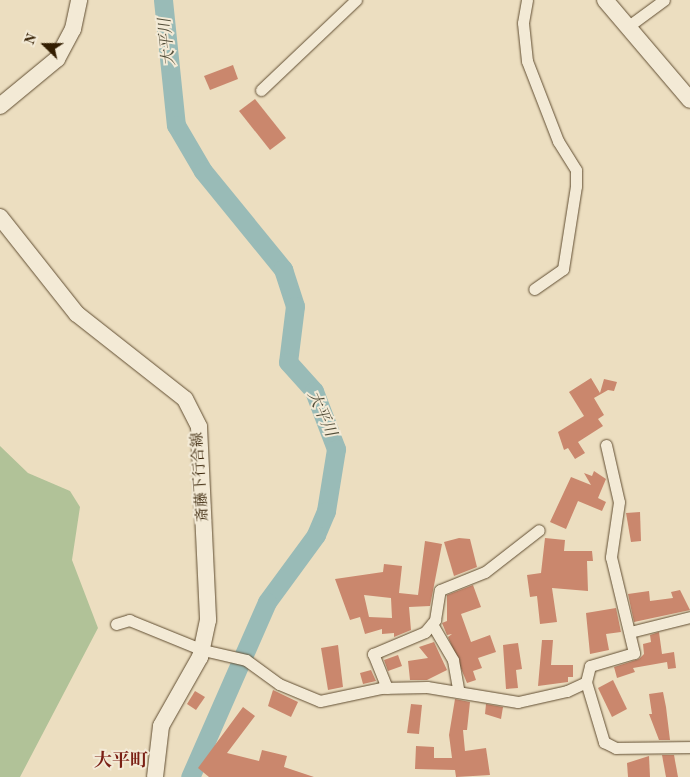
<!DOCTYPE html>
<html>
<head>
<meta charset="utf-8">
<style>
	body { margin:0 }
	#map { position:relative; width:690px; height:777px; overflow:hidden; background:#ecdec0; font-family:"Old Standard TT","Noto Serif JP",serif }
	div>[style] { position:absolute }
	.green>* { inset:0; background:#b1c298 }
	.river>* { height:19px; margin:-9.5px; padding:0 9.5px; transform-origin:9.5px; border-radius:9.5px; background:#99bbb7 }
	.building>* { inset:0; background:#ca876d }
	.roads { filter:drop-shadow(0 0 1px #614e32) drop-shadow(0 0 1px #614e32) }
	.street>* { height:11px; margin:-5.5px; padding:0 5.5px; transform-origin:5.5px; border-radius:5.5px; background:#f3ead6 }
	.secondary>* { height:16px; margin:-8px; padding:0 8px; transform-origin:8px; border-radius:8px; background:#f3ead6 }
	span { translate:-50% -50%; white-space:nowrap; text-align:center; line-height:1.15; -webkit-text-stroke:4px #f3ead6; paint-order:stroke }
	.street-label { font-size:15px; color:#331e02 }
	.water-label { font-size:16px; color:#524d38; font-style:italic }
	.quarter-label { font-size:18px; color:#7a1f14; font-weight:700 }
	.north { position:absolute; left:20px; top:20px; width:50px; height:50px; -webkit-text-stroke:4px #f3ead6; paint-order:stroke; rotate:292deg; font-size:14px; font-weight:700; line-height:20px; text-align:center; color:#331e02 }
	.north::after { content:''; display:block; margin:auto; width:18px; height:22px; background:#331e02; clip-path:polygon(50% 0,100% 100%,50% 72%,0 100%) }
</style>
</head>
<body>
<div id="map">
	<div class="green">
		<div style="clip-path:polygon(0 446px,28px 473px,70px 491px,80px 507px,72px 560px,98px 628px,20px 777px,0 777px)"></div>
	</div>
	<div class="river">
		<div style="left:163px;top:0;width:126px;rotate:84.1deg"></div>
		<div style="left:176px;top:125px;width:53px;rotate:59.6deg"></div>
		<div style="left:203px;top:171px;width:127px;rotate:50.8deg"></div>
		<div style="left:283px;top:269px;width:39px;rotate:72deg"></div>
		<div style="left:295px;top:306px;width:56px;rotate:97.1deg"></div>
		<div style="left:288px;top:362px;width:39px;rotate:48deg"></div>
		<div style="left:314px;top:391px;width:62px;rotate:69.2deg"></div>
		<div style="left:336px;top:449px;width:63px;rotate:99.2deg"></div>
		<div style="left:326px;top:511px;width:26px;rotate:113deg"></div>
		<div style="left:316px;top:535px;width:83px;rotate:126.2deg"></div>
		<div style="left:267px;top:602px;width:191px;rotate:113.7deg"></div>
	</div>
	<div class="building">
		<div style="clip-path:polygon(233px 65px,238px 79px,210px 90px,204px 76px)"></div>
		<div style="clip-path:polygon(255px 99px,286px 138px,270px 150px,239px 111px)"></div>
		<div style="clip-path:polygon(591px 378px,600px 393px,604px 379px,617px 382px,614px 391px,608px 390px,594px 398px,604px 415px,598px 419px,603px 426px,578px 442px,585px 453px,575px 459px,568px 448px,564px 450px,558px 432px,584px 416px,569px 392px)"></div>
		<div style="clip-path:polygon(594px 471px,606px 479px,598px 498px,606px 502px,602px 511px,578px 501px,566px 529px,550px 522px,571px 477px,591px 485px,584px 473px,592px 476px)"></div>
		<div style="clip-path:polygon(640px 512px,641px 541px,631px 542px,626px 513px)"></div>
		<div style="clip-path:polygon(459px 538px,470px 539px,477px 567px,454px 576px,444px 542px)"></div>
		<div style="clip-path:polygon(545px 538px,565px 540px,564px 551px,592px 551px,593px 561px,587px 561px,588px 591px,552px 588px,557px 622px,540px 624px,537px 596px,530px 597px,527px 575px,541px 573px)"></div>
		<div style="clip-path:polygon(evenodd,425px 541px,442px 544px,430px 606px,409px 607px,411px 630px,394px 637px,394px 633px,382px 634px,382px 629px,365px 634px,360px 617px,350px 620px,335px 579px,383px 572px,384px 564px,402px 566px,399px 593px,418px 595px,425px 541px,364px 595px,391px 598px,392px 618px,369px 617px,364px 595px)"></div>
		<div style="clip-path:polygon(473px 585px,481px 607px,461px 614px,471px 642px,490px 635px,496px 652px,478px 658px,482px 668px,473px 671px,476px 680px,467px 683px,448px 637px,452px 634px,447px 635px,442px 623px,447px 621px,447px 595px)"></div>
		<div style="clip-path:polygon(680px 590px,690px 610px,634px 622px,628px 594px,649px 591px,650px 601px,673px 598px,671px 592px)"></div>
		<div style="clip-path:polygon(616px 608px,621px 632px,606px 634px,609px 650px,590px 654px,586px 613px)"></div>
		<div style="clip-path:polygon(659px 632px,662px 654px,674px 652px,676px 668px,668px 669px,667px 662px,633px 668px,635px 672px,617px 678px,614px 667px,639px 659px,644px 654px,643px 644px,651px 642px,650px 635px)"></div>
		<div style="clip-path:polygon(542px 640px,553px 640px,551px 665px,573px 665px,573px 677px,568px 677px,568px 682px,538px 686px)"></div>
		<div style="clip-path:polygon(434px 642px,447px 670px,427px 680px,410px 680px,408px 661px,428px 658px,419px 647px)"></div>
		<div style="clip-path:polygon(518px 643px,522px 669px,516px 670px,518px 688px,506px 689px,503px 645px)"></div>
		<div style="clip-path:polygon(338px 645px,343px 687px,328px 690px,321px 648px)"></div>
		<div style="clip-path:polygon(398px 655px,402px 666px,388px 671px,384px 660px)"></div>
		<div style="clip-path:polygon(371px 670px,376px 681px,363px 684px,360px 673px)"></div>
		<div style="clip-path:polygon(613px 680px,627px 709px,612px 717px,598px 688px)"></div>
		<div style="clip-path:polygon(273px 690px,298px 702px,291px 717px,268px 706px)"></div>
		<div style="clip-path:polygon(195px 691px,205px 697px,196px 710px,187px 704px)"></div>
		<div style="clip-path:polygon(663px 692px,666px 707px,670px 740px,659px 740px,649px 714px,652px 714px,649px 694px)"></div>
		<div style="clip-path:polygon(455px 699px,470px 702px,467px 730px,463px 730px,465px 751px,486px 748px,490px 775px,456px 777px,455px 770px,415px 769px,416px 746px,434px 747px,434px 758px,452px 758px,449px 735px)"></div>
		<div style="clip-path:polygon(411px 704px,422px 705px,419px 734px,407px 733px)"></div>
		<div style="clip-path:polygon(486px 704px,503px 707px,501px 719px,485px 714px)"></div>
		<div style="clip-path:polygon(243px 707px,255px 716px,227px 753px,259px 761px,262px 750px,287px 756px,284px 767px,314px 777px,209px 777px,198px 768px)"></div>
		<div style="clip-path:polygon(662px 755px,674px 755px,678px 777px,666px 777px)"></div>
		<div style="clip-path:polygon(649px 756px,650px 777px,628px 777px,627px 763px)"></div>
	</div>
	<div class="roads">
		<div class="street">
			<div style="left:527px;top:0;width:23px;rotate:100deg"></div>
			<div style="left:523px;top:23px;width:38px;rotate:84deg"></div>
			<div style="left:527px;top:61px;width:86px;rotate:68.8deg"></div>
			<div style="left:558px;top:141px;width:34px;rotate:58deg"></div>
			<div style="left:576px;top:170px;width:16px;rotate:90deg"></div>
			<div style="left:576px;top:186px;width:84px;rotate:98.9deg"></div>
			<div style="left:563px;top:269px;width:35px;rotate:145deg"></div>
			<div style="left:630px;top:25px;width:42px;rotate:-36.3deg"></div>
			<div style="left:261px;top:90px;width:131px;rotate:-43.5deg"></div>
			<div style="left:606px;top:445px;width:58px;rotate:77.2deg"></div>
			<div style="left:619px;top:502px;width:56px;rotate:98.3deg"></div>
			<div style="left:611px;top:557px;width:99px;rotate:76.5deg"></div>
			<div style="left:634px;top:653px;width:46px;rotate:163.5deg"></div>
			<div style="left:590px;top:666px;width:16px;rotate:104deg"></div>
			<div style="left:586px;top:682px;width:63px;rotate:73.3deg"></div>
			<div style="left:604px;top:742px;width:13px;rotate:27deg"></div>
			<div style="left:616px;top:748px;width:74px;rotate:-0.8deg"></div>
			<div style="left:116px;top:624px;width:14px;rotate:-17deg"></div>
			<div style="left:129px;top:620px;width:80px;rotate:22.1deg"></div>
			<div style="left:203px;top:650px;width:44px;rotate:13.1deg"></div>
			<div style="left:246px;top:660px;width:41px;rotate:36deg"></div>
			<div style="left:279px;top:684px;width:44px;rotate:22.5deg"></div>
			<div style="left:320px;top:701px;width:62px;rotate:-12deg"></div>
			<div style="left:381px;top:688px;width:46px;rotate:-1.2deg"></div>
			<div style="left:427px;top:687px;width:92px;rotate:9.4deg"></div>
			<div style="left:518px;top:702px;width:50px;rotate:-12.7deg"></div>
			<div style="left:567px;top:691px;width:21px;rotate:-25deg"></div>
			<div style="left:432px;top:624px;width:42px;rotate:59.7deg"></div>
			<div style="left:453px;top:660px;width:29px;rotate:80deg"></div>
			<div style="left:630px;top:632px;width:62px;rotate:-14deg"></div>
			<div style="left:387px;top:688px;width:37px;rotate:-112deg"></div>
			<div style="left:373px;top:654px;width:56px;rotate:-22.9deg"></div>
			<div style="left:425px;top:632px;width:16px;rotate:-50deg"></div>
			<div style="left:435px;top:620px;width:30px;rotate:-81deg"></div>
			<div style="left:440px;top:590px;width:48px;rotate:-21.8deg"></div>
			<div style="left:485px;top:572px;width:68px;rotate:-37.9deg"></div>
		</div>
		<div class="secondary">
			<div style="left:605px;top:0;width:131px;rotate:49.6deg"></div>
			<div style="left:0;top:106px;width:74px;rotate:-39.5deg"></div>
			<div style="left:57px;top:59px;width:34px;rotate:-62deg"></div>
			<div style="left:73px;top:29px;width:30px;rotate:-78deg"></div>
			<div style="left:0;top:217px;width:124px;rotate:51.6deg"></div>
			<div style="left:77px;top:314px;width:137px;rotate:38.2deg"></div>
			<div style="left:185px;top:399px;width:31px;rotate:63deg"></div>
			<div style="left:199px;top:427px;width:193px;rotate:87.3deg"></div>
			<div style="left:208px;top:620px;width:38px;rotate:102deg"></div>
			<div style="left:200px;top:657px;width:79px;rotate:119.5deg"></div>
			<div style="left:161px;top:726px;width:51px;rotate:96.7deg"></div>
		</div>
	</div>
	<div class="street-label">
		<span style="left:201px;top:477px;rotate:-94deg">斎藤下行合線</span>
	</div>
	<div class="water-label">
		<span style="left:168px;top:42px;rotate:-96deg">大平川</span>
		<span style="left:321px;top:414px;rotate:66deg">大平川</span>
	</div>
	<div class="quarter-label">
		<span style="left:121px;top:761px">大平町</span>
	</div>
	<div class="north">N</div>
</div>
</body>
</html>
